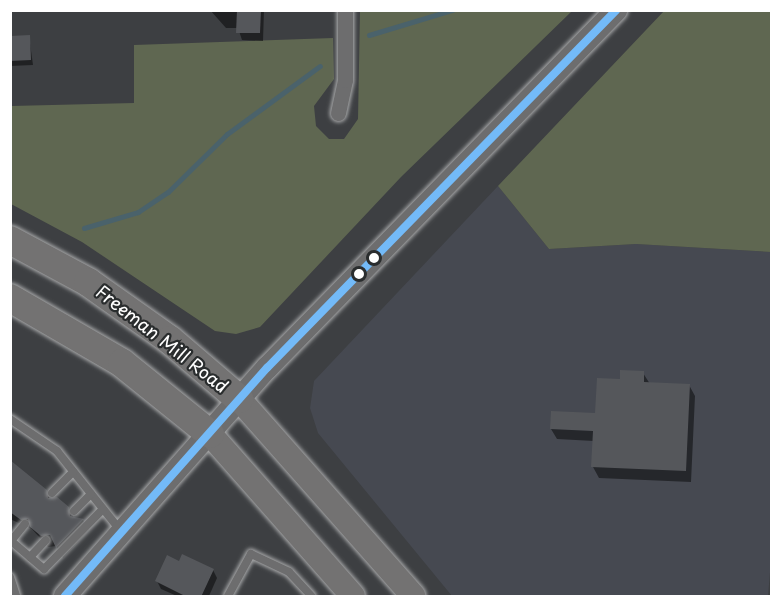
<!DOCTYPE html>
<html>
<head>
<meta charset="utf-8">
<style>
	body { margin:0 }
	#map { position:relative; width:782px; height:607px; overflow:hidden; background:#3d3f42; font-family:"Playpen Sans",sans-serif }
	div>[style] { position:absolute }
	.built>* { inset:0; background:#464951 }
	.green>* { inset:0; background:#5f6751 }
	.shadow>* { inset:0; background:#0007 }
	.stream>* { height:5px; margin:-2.5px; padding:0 2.5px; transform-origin:2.5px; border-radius:2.5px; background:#4a626b }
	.building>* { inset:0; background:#55575b }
	.roads { filter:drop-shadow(0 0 2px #a8a9aa) drop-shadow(0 0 2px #a8a9aa) }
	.lane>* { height:8px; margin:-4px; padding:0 4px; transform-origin:4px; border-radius:4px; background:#6d6d6e }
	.street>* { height:15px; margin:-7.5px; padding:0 7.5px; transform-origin:7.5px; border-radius:7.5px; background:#6d6d6e }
	.secondary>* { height:22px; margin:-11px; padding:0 11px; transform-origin:11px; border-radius:11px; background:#6d6d6e }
	.primary>* { height:24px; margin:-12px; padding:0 12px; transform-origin:12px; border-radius:12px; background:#737272 }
	.highway>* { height:28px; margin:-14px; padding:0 14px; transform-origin:14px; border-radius:14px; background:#737272 }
	.bus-1>* { height:8px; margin:-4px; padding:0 4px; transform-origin:4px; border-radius:4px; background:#73baf8 }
	.dots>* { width:16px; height:16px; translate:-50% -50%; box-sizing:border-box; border:3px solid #2a2d2e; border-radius:50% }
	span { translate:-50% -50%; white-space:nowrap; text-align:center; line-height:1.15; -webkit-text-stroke:4.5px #2a2d2e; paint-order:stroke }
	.street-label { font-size:18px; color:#fff }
	.frame { position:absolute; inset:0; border:12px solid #fff; pointer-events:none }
</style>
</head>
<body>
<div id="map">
	<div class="built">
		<div style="clip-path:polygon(498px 186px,549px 249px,636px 244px,771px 252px,772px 548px,768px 596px,452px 596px,318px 433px,310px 408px,314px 381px)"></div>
	</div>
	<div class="green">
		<div style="clip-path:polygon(360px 11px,572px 11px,401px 177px,260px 327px,236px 334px,215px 331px,82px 242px,11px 204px,11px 106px,134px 103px,134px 45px,333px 38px,334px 79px,314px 106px,316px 126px,329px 139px,344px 139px,358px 119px)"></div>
		<div style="clip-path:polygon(664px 11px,771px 11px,771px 252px,636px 244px,549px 249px,498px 186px)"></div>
	</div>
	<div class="shadow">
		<div style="clip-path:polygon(210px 10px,264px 10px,263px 41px,242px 40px,238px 28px,226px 28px)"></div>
		<div style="clip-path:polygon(29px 36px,33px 65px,10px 66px,10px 37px)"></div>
		<div style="clip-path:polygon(643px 373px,650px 384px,689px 385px,695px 396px,691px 482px,599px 478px,593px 467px,594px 441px,557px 439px,551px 429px,596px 414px,621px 381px)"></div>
		<div style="clip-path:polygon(10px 462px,51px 499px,68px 508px,74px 518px,83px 520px,89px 530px,63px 558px,56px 546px,48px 547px,32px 529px,10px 519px)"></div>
		<div style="clip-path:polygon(179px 563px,213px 570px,217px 578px,209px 596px,177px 596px,161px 589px,157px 581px)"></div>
	</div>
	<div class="stream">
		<div style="left:369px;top:35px;width:87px;rotate:-16.8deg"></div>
		<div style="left:84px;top:228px;width:56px;rotate:-16.5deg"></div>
		<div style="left:138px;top:212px;width:36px;rotate:-34deg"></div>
		<div style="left:168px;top:192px;width:83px;rotate:-44.5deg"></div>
		<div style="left:227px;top:134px;width:115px;rotate:-36.2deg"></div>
	</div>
	<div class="building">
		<div style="clip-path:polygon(237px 10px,261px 10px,260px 33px,236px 33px)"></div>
		<div style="clip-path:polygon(30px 35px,31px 60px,10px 61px,10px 36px)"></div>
		<div style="clip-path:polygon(620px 370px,644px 371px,644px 382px,690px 384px,686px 471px,591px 467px,593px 431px,550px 429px,551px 411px,595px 413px,597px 378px,620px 379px)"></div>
		<div style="clip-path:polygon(10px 460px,47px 490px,48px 498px,57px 497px,69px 507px,70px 516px,84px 519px,56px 548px,50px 535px,41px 536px,30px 527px,28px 519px,21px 520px,10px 512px)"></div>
		<div style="clip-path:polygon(182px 554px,214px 569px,201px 597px,187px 597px,155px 581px,167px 555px,179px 561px)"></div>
	</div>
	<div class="roads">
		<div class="lane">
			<div style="left:10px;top:419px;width:57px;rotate:34.2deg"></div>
			<div style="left:57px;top:451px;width:101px;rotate:51.4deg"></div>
			<div style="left:52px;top:493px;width:30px;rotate:-45deg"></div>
			<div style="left:74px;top:511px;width:24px;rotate:-45deg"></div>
			<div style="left:10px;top:540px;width:45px;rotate:40.5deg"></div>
			<div style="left:44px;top:569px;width:84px;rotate:-45.5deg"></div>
			<div style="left:11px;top:541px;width:22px;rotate:-51deg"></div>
			<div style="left:30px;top:557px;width:23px;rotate:-47deg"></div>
			<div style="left:10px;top:577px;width:20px;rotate:72deg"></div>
			<div style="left:228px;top:596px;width:48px;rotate:-61.3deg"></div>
			<div style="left:251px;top:554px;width:42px;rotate:25.3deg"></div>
			<div style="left:289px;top:572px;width:33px;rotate:47deg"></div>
		</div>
		<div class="street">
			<div style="left:338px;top:113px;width:34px;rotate:-78deg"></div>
			<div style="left:345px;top:80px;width:70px;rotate:-90deg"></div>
		</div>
		<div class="secondary">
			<div style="left:65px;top:596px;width:305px;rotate:-48.5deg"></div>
			<div style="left:267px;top:368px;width:500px;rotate:-45.7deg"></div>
		</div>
		<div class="primary">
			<div style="left:239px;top:399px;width:263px;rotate:48.5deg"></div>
			<div style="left:210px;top:434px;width:216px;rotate:48.6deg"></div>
		</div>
		<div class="highway">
			<div style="left:10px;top:240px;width:89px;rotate:28.3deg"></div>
			<div style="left:88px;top:282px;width:100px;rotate:35.3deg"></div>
			<div style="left:170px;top:340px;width:91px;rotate:40.5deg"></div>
			<div style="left:10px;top:298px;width:129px;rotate:30.1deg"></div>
			<div style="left:122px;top:363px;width:113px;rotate:38.9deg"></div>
		</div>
	</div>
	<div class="bus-1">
		<div style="left:65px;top:596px;width:305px;rotate:-48.5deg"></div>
		<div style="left:267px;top:368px;width:500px;rotate:-45.7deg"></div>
	</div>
	<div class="dots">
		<div style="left:374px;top:258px;background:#fff"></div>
		<div style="left:359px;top:274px;background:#fff"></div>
	</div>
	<div class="street-label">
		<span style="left:162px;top:339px;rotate:38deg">Freeman Mill Road</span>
	</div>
	<div class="frame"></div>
</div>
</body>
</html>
